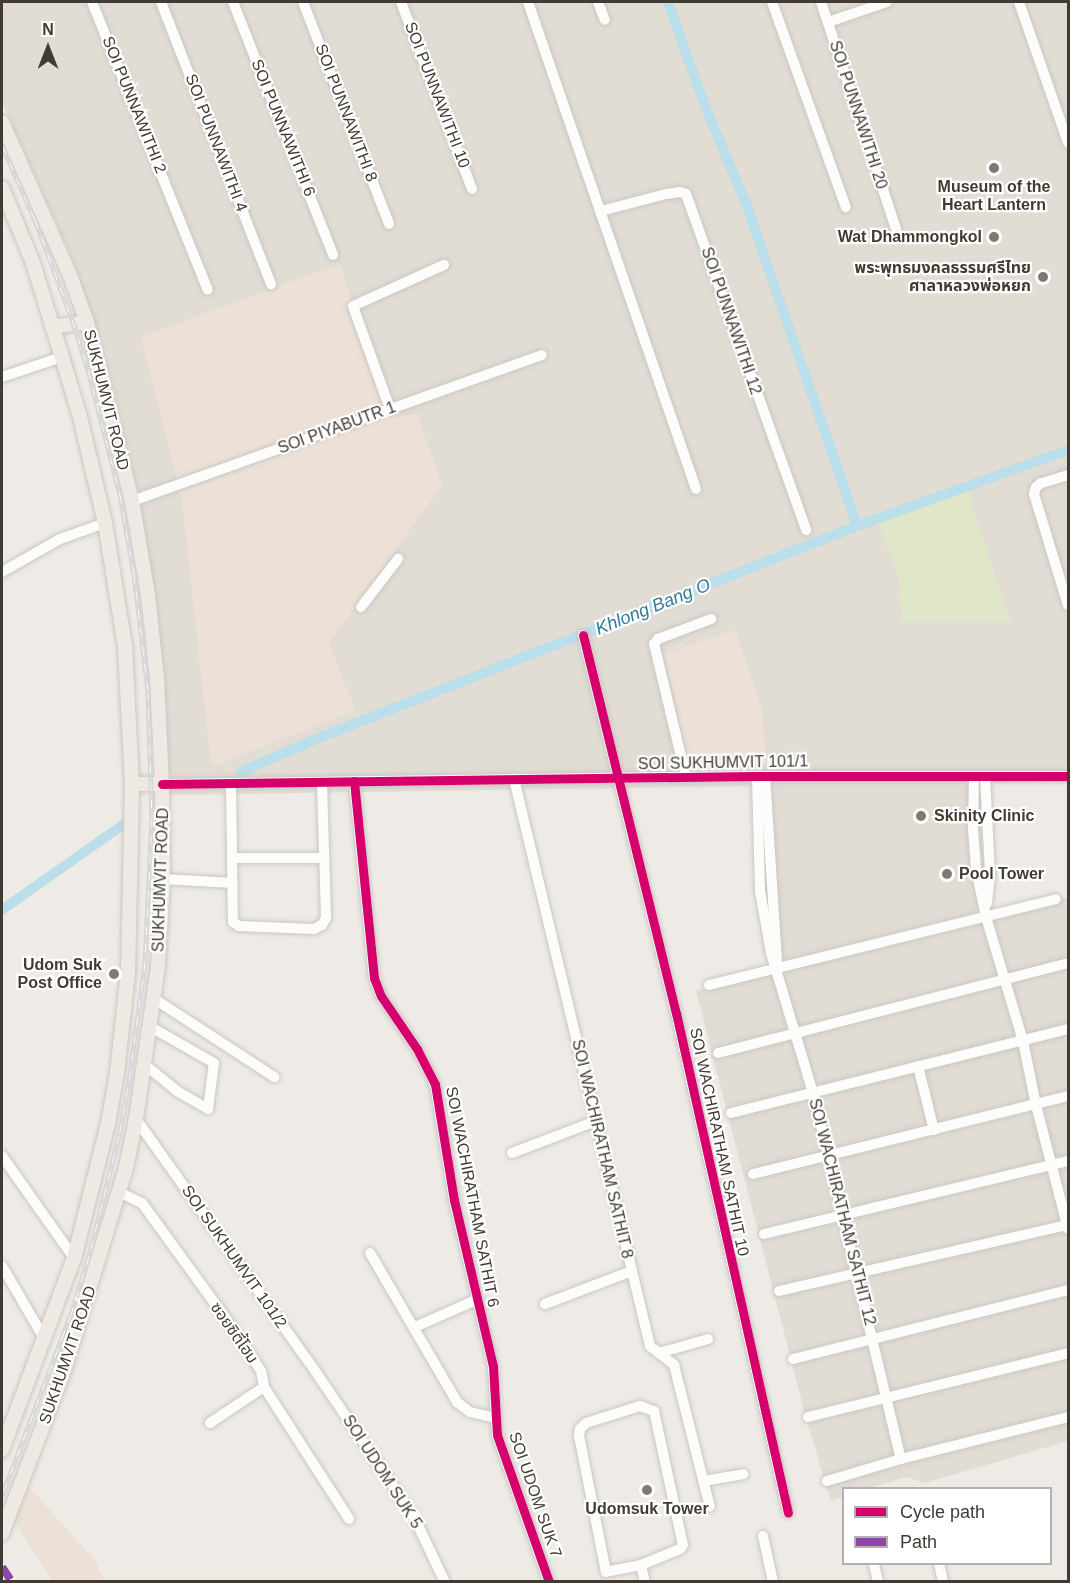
<!DOCTYPE html>
<html>
<head>
<meta charset="utf-8">
<style>
	body { margin:0 }
	#map { position:relative; width:1070px; height:1583px; overflow:hidden; background:#eeebe7; font-family:Helvetica,"Noto Sans Thai",sans-serif }
	div>[style] { position:absolute }
	.residential>* { inset:0; background:#e1dcd4 }
	.commercial>* { inset:0; background:#ede1d7 }
	.green>* { inset:0; background:#dfe7c8 }
	.canal>* { height:10px; margin:-5px; padding:0 5px; transform-origin:5px; border-radius:5px; background:#badeea }
	.roads { filter:drop-shadow(0 0 2px #cac7c3) drop-shadow(0 0 2px #cac7c3) }
	.minor>* { height:10px; margin:-5px; padding:0 5px; transform-origin:5px; border-radius:5px; background:#fcfcfb }
	.major>* { height:14px; margin:-7px; padding:0 7px; transform-origin:7px; border-radius:7px; background:#efe9e3 }
	.rail>* { height:5px; margin-top:-2.5px; transform-origin:0; background:repeating-linear-gradient(90deg,#fff 0 9px,#d8d7d7 0 18px); box-sizing:border-box; border-block:2px solid #d8d7d7 }
	.quiet>* { height:8px; margin-top:-4px; transform-origin:0; background:repeating-linear-gradient(90deg,#8e44ad 0 15px,transparent 0 23px) }
	.cycleway>* { height:9px; margin:-4.5px; padding:0 4.5px; transform-origin:4.5px; border-radius:4.5px; background:#d6006c }
	.dots>* { width:16px; height:16px; translate:-50% -50%; box-sizing:border-box; border:3px solid #fff; border-radius:50% }
	span { translate:-50% -50%; white-space:nowrap; text-align:center; line-height:1.15; -webkit-text-stroke:4.5px #fff; paint-order:stroke }
	.street-label { font-size:16px; color:#423b34 }
	.poi-label { font-size:16px; color:#423b34; font-weight:700 }
	.right { translate:-100% -50%; text-align:right }
	.left { translate:0 -50%; text-align:left }
	.water-label { font-size:18px; color:#317b98; font-style:italic }
	.frame { position:absolute; inset:0; border:3px solid #423b34; pointer-events:none }
	.legend { position:absolute; left:842px; top:1487px; width:210px; height:78px; box-sizing:border-box; background:#fff; border:2px solid #b3b1ae; margin:0; padding:8px 10px; list-style:none; font-size:18px; color:#423b34 }
	.legend li { display:flex; align-items:center; gap:12px; height:30px }
	.legend b { width:30px; border:2px solid #b3b1ae }
	.north { position:absolute; left:18px; top:18px; width:60px; height:60px; -webkit-text-stroke:4px #fff; paint-order:stroke; rotate:0deg; font-size:16px; font-weight:700; line-height:24px; text-align:center; color:#423b34 }
	.north::after { content:''; display:block; margin:auto; width:21px; height:27px; background:#423b34; clip-path:polygon(50% 0,100% 100%,50% 72%,0 100%) }
</style>
</head>
<body>
<div id="map">
	<div class="residential">
		<div style="clip-path:polygon(2px 2px,1068px 2px,1068px 782px,969px 784px,982px 912px,778px 962px,763px 906px,766px 861px,761px 786px,169px 795px,154px 590px,138px 491px,102px 347px,77px 270px,2px 102px)"></div>
		<div style="clip-path:polygon(1068px 897px,1068px 1441px,925px 1483px,906px 1477px,870px 1488px,844px 1488px,843px 1497px,831px 1501px,806px 1418px,696px 991px)"></div>
	</div>
	<div class="commercial">
		<div style="clip-path:polygon(340px 264px,389px 418px,417px 414px,442px 485px,329px 643px,355px 710px,215px 766px,211px 764px,182px 499px,141px 337px)"></div>
		<div style="clip-path:polygon(735px 630px,762px 710px,766px 764px,689px 766px,664px 654px)"></div>
		<div style="clip-path:polygon(29px 1487px,94px 1559px,105px 1581px,52px 1581px,14px 1521px)"></div>
	</div>
	<div class="green">
		<div style="clip-path:polygon(966px 484px,1010px 622px,901px 622px,899px 577px,875px 515px)"></div>
	</div>
	<div class="canal">
		<div style="left:668px;top:2px;width:110px;rotate:70.4deg"></div>
		<div style="left:705px;top:106px;width:108px;rotate:67.2deg"></div>
		<div style="left:747px;top:206px;width:338px;rotate:71deg"></div>
		<div style="left:241px;top:772px;width:87px;rotate:-23.6deg"></div>
		<div style="left:321px;top:737px;width:576px;rotate:-21.49deg"></div>
		<div style="left:857px;top:526px;width:224px;rotate:-19.8deg"></div>
		<div style="left:2px;top:910px;width:154px;rotate:-35.2deg"></div>
	</div>
	<div class="roads">
		<div class="minor">
			<div style="left:92px;top:2px;width:310px;rotate:68.1deg"></div>
			<div style="left:161px;top:2px;width:303px;rotate:68.7deg"></div>
			<div style="left:233px;top:2px;width:272px;rotate:68.4deg"></div>
			<div style="left:303px;top:2px;width:238px;rotate:68.8deg"></div>
			<div style="left:401px;top:2px;width:200px;rotate:69.2deg"></div>
			<div style="left:528px;top:2px;width:515px;rotate:70.97deg"></div>
			<div style="left:598px;top:2px;width:19px;rotate:69deg"></div>
			<div style="left:772px;top:2px;width:218px;rotate:70.2deg"></div>
			<div style="left:821px;top:2px;width:239px;rotate:71.7deg"></div>
			<div style="left:1019px;top:2px;width:149px;rotate:70.8deg"></div>
			<div style="left:828px;top:22px;width:62px;rotate:-18.7deg"></div>
			<div style="left:601px;top:211px;width:67px;rotate:-14.7deg"></div>
			<div style="left:666px;top:194px;width:14px;rotate:-8deg"></div>
			<div style="left:680px;top:192px;width:6px;rotate:18deg"></div>
			<div style="left:686px;top:194px;width:357px;rotate:70.3deg"></div>
			<div style="left:2px;top:377px;width:63px;rotate:-18.4deg"></div>
			<div style="left:390px;top:409px;width:109px;rotate:-109.8deg"></div>
			<div style="left:353px;top:306px;width:100px;rotate:-24.3deg"></div>
			<div style="left:1068px;top:475px;width:28px;rotate:163deg"></div>
			<div style="left:1041px;top:483px;width:6px;rotate:141deg"></div>
			<div style="left:1036px;top:487px;width:7px;rotate:106deg"></div>
			<div style="left:1034px;top:494px;width:116px;rotate:73deg"></div>
			<div style="left:132px;top:501px;width:435px;rotate:-19.6deg"></div>
			<div style="left:2px;top:572px;width:67px;rotate:-29.6deg"></div>
			<div style="left:60px;top:539px;width:48px;rotate:-19.6deg"></div>
			<div style="left:361px;top:607px;width:61px;rotate:-52.4deg"></div>
			<div style="left:583px;top:635px;width:389px;rotate:76.2deg"></div>
			<div style="left:676px;top:1013px;width:512px;rotate:77.37deg"></div>
			<div style="left:757px;top:776px;width:115px;rotate:88.5deg"></div>
			<div style="left:760px;top:891px;width:63px;rotate:79.9deg"></div>
			<div style="left:771px;top:953px;width:146px;rotate:73.3deg"></div>
			<div style="left:813px;top:1093px;width:376px;rotate:76.5deg"></div>
			<div style="left:765px;top:776px;width:187px;rotate:86.3deg"></div>
			<div style="left:686px;top:777px;width:137px;rotate:-103.5deg"></div>
			<div style="left:654px;top:644px;width:6px;rotate:-51deg"></div>
			<div style="left:658px;top:639px;width:57px;rotate:-20.7deg"></div>
			<div style="left:974px;top:777px;width:52px;rotate:91.1deg"></div>
			<div style="left:973px;top:829px;width:40px;rotate:85.7deg"></div>
			<div style="left:976px;top:869px;width:49px;rotate:78.2deg"></div>
			<div style="left:986px;top:917px;width:129px;rotate:73.4deg"></div>
			<div style="left:1023px;top:1041px;width:65px;rotate:78.5deg"></div>
			<div style="left:1036px;top:1105px;width:128px;rotate:75.5deg"></div>
			<div style="left:985px;top:777px;width:97px;rotate:87deg"></div>
			<div style="left:990px;top:874px;width:30px;rotate:96deg"></div>
			<div style="left:514px;top:779px;width:583px;rotate:76.51deg"></div>
			<div style="left:650px;top:1346px;width:31px;rotate:38deg"></div>
			<div style="left:674px;top:1365px;width:146px;rotate:75.8deg"></div>
			<div style="left:354px;top:781px;width:198px;rotate:84.2deg"></div>
			<div style="left:374px;top:978px;width:19px;rotate:69deg"></div>
			<div style="left:381px;top:996px;width:64px;rotate:55.8deg"></div>
			<div style="left:417px;top:1049px;width:39px;rotate:63deg"></div>
			<div style="left:435px;top:1084px;width:118px;rotate:80.7deg"></div>
			<div style="left:454px;top:1200px;width:171px;rotate:76.8deg"></div>
			<div style="left:493px;top:1366px;width:69px;rotate:86.7deg"></div>
			<div style="left:497px;top:1435px;width:156px;rotate:70.5deg"></div>
			<div style="left:162px;top:784px;width:591px;rotate:-0.78deg"></div>
			<div style="left:753px;top:776px;width:315px"></div>
			<div style="left:231px;top:784px;width:138px;rotate:89.2deg"></div>
			<div style="left:233px;top:922px;width:7px;rotate:34deg"></div>
			<div style="left:239px;top:926px;width:75px;rotate:2.3deg"></div>
			<div style="left:314px;top:929px;width:9px;rotate:-27deg"></div>
			<div style="left:322px;top:925px;width:8px;rotate:-60deg"></div>
			<div style="left:326px;top:918px;width:136px;rotate:-91.7deg"></div>
			<div style="left:232px;top:858px;width:92px"></div>
			<div style="left:163px;top:879px;width:70px;rotate:3.3deg"></div>
			<div style="left:709px;top:985px;width:357px;rotate:-13.9deg"></div>
			<div style="left:153px;top:998px;width:145px;rotate:33.1deg"></div>
			<div style="left:718px;top:1053px;width:361px;rotate:-14.4deg"></div>
			<div style="left:144px;top:1064px;width:43px;rotate:39.3deg"></div>
			<div style="left:177px;top:1091px;width:36px;rotate:30deg"></div>
			<div style="left:208px;top:1109px;width:46px;rotate:-82.6deg"></div>
			<div style="left:214px;top:1063px;width:75px;rotate:-150.4deg"></div>
			<div style="left:918px;top:1066px;width:66px;rotate:76deg"></div>
			<div style="left:731px;top:1113px;width:347px;rotate:-14deg"></div>
			<div style="left:136px;top:1119px;width:298px;rotate:54.6deg"></div>
			<div style="left:309px;top:1362px;width:185px;rotate:55.8deg"></div>
			<div style="left:413px;top:1515px;width:74px;rotate:64.5deg"></div>
			<div style="left:512px;top:1153px;width:90px;rotate:-20.9deg"></div>
			<div style="left:2px;top:1156px;width:125px;rotate:54.8deg"></div>
			<div style="left:753px;top:1174px;width:325px;rotate:-13.9deg"></div>
			<div style="left:119px;top:1192px;width:25px;rotate:26deg"></div>
			<div style="left:142px;top:1203px;width:145px;rotate:54deg"></div>
			<div style="left:227px;top:1320px;width:61px;rotate:56.3deg"></div>
			<div style="left:261px;top:1371px;width:16px;rotate:79deg"></div>
			<div style="left:264px;top:1387px;width:157px;rotate:57.2deg"></div>
			<div style="left:764px;top:1234px;width:313px;rotate:-13.5deg"></div>
			<div style="left:370px;top:1253px;width:173px;rotate:59.7deg"></div>
			<div style="left:457px;top:1402px;width:16px;rotate:38deg"></div>
			<div style="left:470px;top:1412px;width:26px;rotate:13deg"></div>
			<div style="left:2px;top:1266px;width:86px;rotate:59.8deg"></div>
			<div style="left:779px;top:1291px;width:296px;rotate:-12.9deg"></div>
			<div style="left:545px;top:1304px;width:93px;rotate:-20.8deg"></div>
			<div style="left:415px;top:1327px;width:67px;rotate:-23.9deg"></div>
			<div style="left:659px;top:1353px;width:51px;rotate:-15.9deg"></div>
			<div style="left:793px;top:1359px;width:284px;rotate:-14.1deg"></div>
			<div style="left:640px;top:1406px;width:15px;rotate:20deg"></div>
			<div style="left:654px;top:1411px;width:137px;rotate:77.8deg"></div>
			<div style="left:683px;top:1545px;width:5px;rotate:127deg"></div>
			<div style="left:680px;top:1549px;width:42px;rotate:157.7deg"></div>
			<div style="left:641px;top:1565px;width:36px;rotate:169deg"></div>
			<div style="left:606px;top:1572px;width:139px;rotate:-101.2deg"></div>
			<div style="left:579px;top:1436px;width:7px;rotate:-82deg"></div>
			<div style="left:580px;top:1429px;width:8px;rotate:-45deg"></div>
			<div style="left:586px;top:1423px;width:57px;rotate:-17.5deg"></div>
			<div style="left:808px;top:1417px;width:268px;rotate:-13.8deg"></div>
			<div style="left:210px;top:1423px;width:65px;rotate:-33.7deg"></div>
			<div style="left:704px;top:1481px;width:40px;rotate:-10deg"></div>
			<div style="left:827px;top:1481px;width:77px;rotate:-16.6deg"></div>
			<div style="left:901px;top:1459px;width:172px;rotate:-14.1deg"></div>
			<div style="left:763px;top:1536px;width:47px;rotate:77.7deg"></div>
			<div style="left:874px;top:1564px;width:18px;rotate:77deg"></div>
			<div style="left:939px;top:1564px;width:18px;rotate:77deg"></div>
			<div style="left:641px;top:1565px;width:17px;rotate:77deg"></div>
		</div>
		<div class="major">
			<div style="left:2px;top:122px;width:165px;rotate:66.1deg"></div>
			<div style="left:69px;top:273px;width:52px;rotate:69.8deg"></div>
			<div style="left:87px;top:322px;width:185px;rotate:75.9deg"></div>
			<div style="left:132px;top:501px;width:95px;rotate:80.3deg"></div>
			<div style="left:148px;top:595px;width:83px;rotate:83.8deg"></div>
			<div style="left:157px;top:678px;width:106px;rotate:87.3deg"></div>
			<div style="left:162px;top:784px;width:95px;rotate:89.4deg"></div>
			<div style="left:163px;top:879px;width:87px;rotate:93.3deg"></div>
			<div style="left:158px;top:966px;width:155px;rotate:98.2deg"></div>
			<div style="left:136px;top:1119px;width:50px;rotate:101.5deg"></div>
			<div style="left:126px;top:1168px;width:209px;rotate:107deg"></div>
			<div style="left:65px;top:1368px;width:177px;rotate:110.9deg"></div>
			<div style="left:2px;top:188px;width:81px;rotate:67.5deg"></div>
			<div style="left:33px;top:263px;width:98px;rotate:72.9deg"></div>
			<div style="left:62px;top:357px;width:63px;rotate:73.3deg"></div>
			<div style="left:80px;top:417px;width:109px;rotate:76.7deg"></div>
			<div style="left:105px;top:523px;width:125px;rotate:80.8deg"></div>
			<div style="left:125px;top:646px;width:138px;rotate:87.1deg"></div>
			<div style="left:132px;top:784px;width:188px;rotate:91.2deg"></div>
			<div style="left:128px;top:972px;width:102px;rotate:96.2deg"></div>
			<div style="left:117px;top:1073px;width:52px;rotate:100deg"></div>
			<div style="left:108px;top:1124px;width:138px;rotate:104.2deg"></div>
			<div style="left:74px;top:1258px;width:205px;rotate:110.6deg"></div>
			<div style="left:52px;top:327px;width:35px;rotate:-8deg"></div>
			<div style="left:132px;top:784px;width:30px"></div>
		</div>
	</div>
	<div class="rail">
		<div style="left:2px;top:145px;width:82px;rotate:66.3deg"></div>
		<div style="left:35px;top:220px;width:106px;rotate:69.5deg"></div>
		<div style="left:72px;top:319px;width:53px;rotate:72.6deg"></div>
		<div style="left:88px;top:370px;width:129px;rotate:75.6deg"></div>
		<div style="left:120px;top:495px;width:80px;rotate:80deg"></div>
		<div style="left:134px;top:574px;width:119px;rotate:83.2deg"></div>
		<div style="left:148px;top:692px;width:126px;rotate:88.2deg"></div>
		<div style="left:152px;top:818px;width:145px;rotate:92.8deg"></div>
		<div style="left:145px;top:963px;width:126px;rotate:97.7deg"></div>
		<div style="left:128px;top:1088px;width:49px;rotate:100.6deg"></div>
		<div style="left:119px;top:1136px;width:124px;rotate:104deg"></div>
		<div style="left:89px;top:1256px;width:61px;rotate:107.2deg"></div>
		<div style="left:71px;top:1314px;width:195px;rotate:110.8deg"></div>
	</div>
	<div class="quiet">
		<div style="left:2px;top:1567px;width:18px;rotate:56deg"></div>
	</div>
	<div class="cycleway">
		<div style="left:583px;top:635px;width:389px;rotate:76.2deg"></div>
		<div style="left:676px;top:1013px;width:512px;rotate:77.37deg"></div>
		<div style="left:354px;top:781px;width:198px;rotate:84.2deg"></div>
		<div style="left:374px;top:978px;width:19px;rotate:69deg"></div>
		<div style="left:381px;top:996px;width:64px;rotate:55.8deg"></div>
		<div style="left:417px;top:1049px;width:39px;rotate:63deg"></div>
		<div style="left:435px;top:1084px;width:118px;rotate:80.7deg"></div>
		<div style="left:454px;top:1200px;width:171px;rotate:76.8deg"></div>
		<div style="left:493px;top:1366px;width:69px;rotate:86.7deg"></div>
		<div style="left:497px;top:1435px;width:156px;rotate:70.5deg"></div>
		<div style="left:162px;top:784px;width:591px;rotate:-0.78deg"></div>
		<div style="left:753px;top:776px;width:315px"></div>
	</div>
	<div class="dots">
		<div style="left:994px;top:168px;background:#7e7973"></div>
		<div style="left:994px;top:237px;background:#7e7973"></div>
		<div style="left:1043px;top:277px;background:#7e7973"></div>
		<div style="left:921px;top:816px;background:#7e7973"></div>
		<div style="left:947px;top:874px;background:#7e7973"></div>
		<div style="left:114px;top:974px;background:#7e7973"></div>
		<div style="left:647px;top:1490px;background:#7e7973"></div>
	</div>
	<div class="street-label">
		<span style="left:437px;top:95px;rotate:69deg">SOI PUNNAWITHI 10</span>
		<span style="left:134px;top:105px;rotate:68deg">SOI PUNNAWITHI 2</span>
		<span style="left:346px;top:113px;rotate:69deg">SOI PUNNAWITHI 8</span>
		<span style="left:858px;top:115px;rotate:72deg">SOI PUNNAWITHI 20</span>
		<span style="left:283px;top:128px;rotate:68deg">SOI PUNNAWITHI 6</span>
		<span style="left:216px;top:143px;rotate:69deg">SOI PUNNAWITHI 4</span>
		<span style="left:731px;top:321px;rotate:71deg">SOI PUNNAWITHI 12</span>
		<span style="left:106px;top:400px;rotate:76deg">SUKHUMVIT ROAD</span>
		<span style="left:337px;top:428px;rotate:-20deg">SOI PIYABUTR 1</span>
		<span style="left:723px;top:763px;rotate:-1deg">SOI SUKHUMVIT 101/1</span>
		<span style="left:161px;top:880px;rotate:-88deg">SUKHUMVIT ROAD</span>
		<span style="left:719px;top:1142px;rotate:78deg">SOI WACHIRATHAM SATHIT 10</span>
		<span style="left:602px;top:1149px;rotate:77deg">SOI WACHIRATHAM SATHIT 8</span>
		<span style="left:472px;top:1197px;rotate:79deg">SOI WACHIRATHAM SATHIT 6</span>
		<span style="left:842px;top:1212px;rotate:76deg">SOI WACHIRATHAM SATHIT 12</span>
		<span style="left:234px;top:1257px;rotate:55deg">SOI SUKHUMVIT 101/2</span>
		<span style="left:234px;top:1333px;rotate:55deg">ซอยซิตี้โฮม</span>
		<span style="left:68px;top:1355px;rotate:-71deg">SUKHUMVIT ROAD</span>
		<span style="left:382px;top:1472px;rotate:57deg">SOI UDOM SUK 5</span>
		<span style="left:535px;top:1495px;rotate:71deg">SOI UDOM SUK 7</span>
	</div>
	<div class="poi-label">
		<span style="left:994px;top:196px">Museum of the<br>Heart Lantern</span>
		<span class="right" style="left:982px;top:237px">Wat Dhammongkol</span>
		<span class="right" style="left:1031px;top:277px">พระพุทธมงคลธรรมศรีไทย<br>ศาลาหลวงพ่อหยก</span>
		<span class="left" style="left:934px;top:816px">Skinity Clinic</span>
		<span class="left" style="left:959px;top:874px">Pool Tower</span>
		<span class="right" style="left:102px;top:974px">Udom Suk<br>Post Office</span>
		<span style="left:647px;top:1509px">Udomsuk Tower</span>
	</div>
	<div class="water-label">
		<span style="left:653px;top:607px;rotate:-22deg">Khlong Bang O</span>
	</div>
	<div class="frame"></div>
	<ul class="legend">
	<li><b style="height:8px;background:#d6006c"></b>Cycle path</li>
	<li><b style="height:8px;background:#8e44ad"></b>Path</li>
	</ul>
	<div class="north">N</div>
</div>
</body>
</html>
